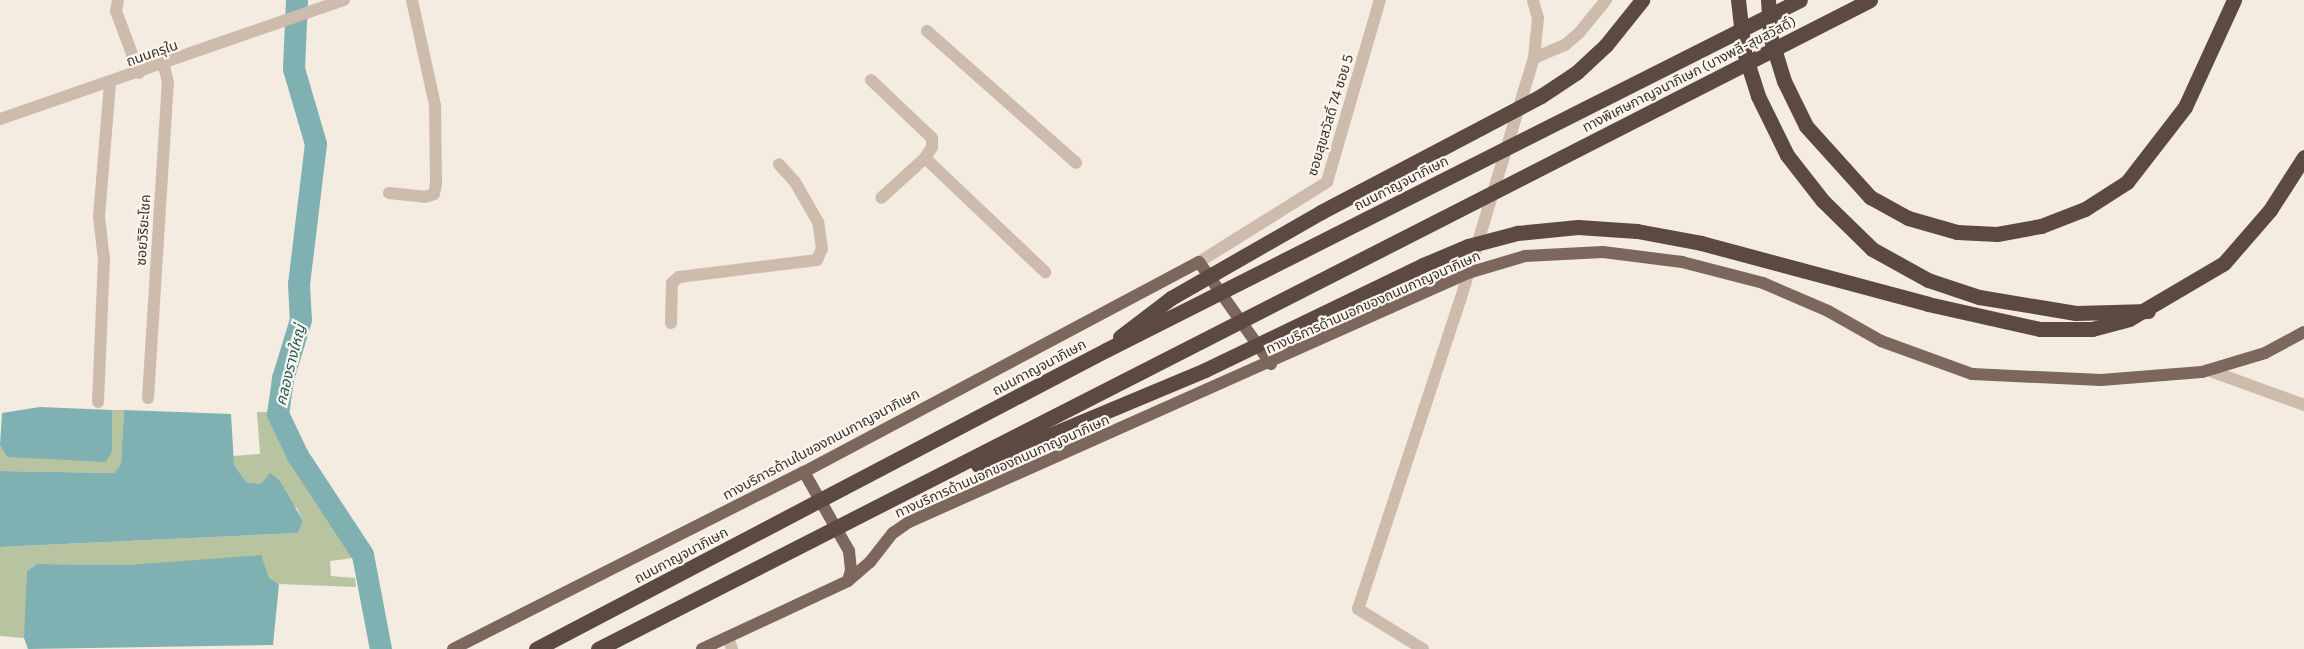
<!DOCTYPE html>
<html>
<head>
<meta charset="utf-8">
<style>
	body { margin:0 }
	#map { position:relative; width:2304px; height:649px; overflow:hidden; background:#f4ebe1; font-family:Commissioner,"Noto Sans Thai",sans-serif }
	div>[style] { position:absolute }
	.green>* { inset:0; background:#b8c4a0 }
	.water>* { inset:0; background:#7fb0b2 }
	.river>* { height:22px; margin:-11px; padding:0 11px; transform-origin:11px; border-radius:11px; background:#7fb0b2 }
	.minor>* { height:12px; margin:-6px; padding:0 6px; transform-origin:6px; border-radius:6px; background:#cdbbac }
	.major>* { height:12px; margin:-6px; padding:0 6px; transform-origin:6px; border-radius:6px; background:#7d675c }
	.highway>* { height:15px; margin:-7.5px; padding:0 7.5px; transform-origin:7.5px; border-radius:7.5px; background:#5c4a42 }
	.highway-bridge>* { height:15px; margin:-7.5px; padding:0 7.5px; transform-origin:7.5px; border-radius:7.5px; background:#5c4a42 }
	span { translate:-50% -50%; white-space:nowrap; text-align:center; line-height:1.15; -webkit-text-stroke:4.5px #fbf5ee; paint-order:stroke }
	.street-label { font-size:14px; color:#3b302b }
	.water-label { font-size:15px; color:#1f5a5e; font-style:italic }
</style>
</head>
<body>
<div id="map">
	<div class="green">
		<div style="clip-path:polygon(112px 410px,124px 410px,121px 464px,114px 473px,0 471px,0 445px,7px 457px,112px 451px)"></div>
		<div style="clip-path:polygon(257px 412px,274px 412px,353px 558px,330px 561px,331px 576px,355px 578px,356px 587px,279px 584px,269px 578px,129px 565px,37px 564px,27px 571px,26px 635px,24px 638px,0 636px,0 547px,298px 533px,303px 521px,297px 508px,261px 484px,246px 482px,234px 465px,233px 456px,260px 454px)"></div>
	</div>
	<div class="water">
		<div style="clip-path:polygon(40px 407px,112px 410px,112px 451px,106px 462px,7px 457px,0 445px,2px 413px)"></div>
		<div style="clip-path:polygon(124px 410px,231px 414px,234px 465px,246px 482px,261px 484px,270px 473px,280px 481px,303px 521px,298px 533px,0 547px,0 471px,114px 473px,121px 464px)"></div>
		<div style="clip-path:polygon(261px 555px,269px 578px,279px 584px,273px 645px,28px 649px,24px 638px,27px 571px,37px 564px,129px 565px)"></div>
	</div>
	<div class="river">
		<div style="left:297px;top:0;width:69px;rotate:92.5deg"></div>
		<div style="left:294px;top:69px;width:78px;rotate:73.7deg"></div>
		<div style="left:316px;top:144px;width:141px;rotate:96.9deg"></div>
		<div style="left:299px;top:284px;width:36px;rotate:87deg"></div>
		<div style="left:301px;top:320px;width:62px;rotate:107deg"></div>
		<div style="left:283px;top:379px;width:35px;rotate:98deg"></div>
		<div style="left:278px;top:414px;width:47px;rotate:64.5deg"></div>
		<div style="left:298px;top:456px;width:118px;rotate:56.7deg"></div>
		<div style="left:363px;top:555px;width:96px;rotate:79.2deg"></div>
	</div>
	<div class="minor">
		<div style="left:118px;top:0;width:11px;rotate:100deg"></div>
		<div style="left:116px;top:11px;width:66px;rotate:69.6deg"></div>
		<div style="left:927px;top:31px;width:199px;rotate:41.5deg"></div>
		<div style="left:1534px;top:58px;width:34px;rotate:-23deg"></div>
		<div style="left:1565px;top:45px;width:18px;rotate:-41deg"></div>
		<div style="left:1579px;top:33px;width:43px;rotate:-50.7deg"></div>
		<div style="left:871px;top:80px;width:84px;rotate:43.6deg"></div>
		<div style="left:932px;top:138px;width:9px;rotate:90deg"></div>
		<div style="left:932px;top:147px;width:13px;rotate:122deg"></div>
		<div style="left:925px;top:158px;width:59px;rotate:137.7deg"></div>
		<div style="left:0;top:119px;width:364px;rotate:-19.1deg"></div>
		<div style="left:925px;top:158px;width:166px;rotate:43.5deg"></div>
		<div style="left:389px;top:193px;width:36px;rotate:6deg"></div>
		<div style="left:425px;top:197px;width:9px;rotate:-18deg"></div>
		<div style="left:434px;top:194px;width:10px;rotate:-79deg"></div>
		<div style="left:436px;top:184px;width:79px;rotate:-90.7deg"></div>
		<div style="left:435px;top:105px;width:107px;rotate:-102.4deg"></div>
		<div style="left:1199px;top:262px;width:151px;rotate:-32deg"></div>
		<div style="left:1327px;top:182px;width:190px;rotate:-73.8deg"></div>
		<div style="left:671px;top:323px;width:40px;rotate:-88.6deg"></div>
		<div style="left:672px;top:283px;width:9px;rotate:-41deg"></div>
		<div style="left:679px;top:277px;width:139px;rotate:-7deg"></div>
		<div style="left:817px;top:260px;width:12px;rotate:-66deg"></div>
		<div style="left:822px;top:249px;width:27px;rotate:-98deg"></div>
		<div style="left:818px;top:222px;width:46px;rotate:-119.9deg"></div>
		<div style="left:795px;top:182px;width:24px;rotate:-132deg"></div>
		<div style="left:2208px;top:370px;width:102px;rotate:20deg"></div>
		<div style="left:148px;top:398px;width:316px;rotate:-86.4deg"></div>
		<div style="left:168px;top:83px;width:18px;rotate:-103deg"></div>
		<div style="left:98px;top:402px;width:142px;rotate:-87.6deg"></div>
		<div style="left:104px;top:260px;width:43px;rotate:-96.6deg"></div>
		<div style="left:99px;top:217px;width:134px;rotate:-85.3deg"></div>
		<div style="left:728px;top:637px;width:13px;rotate:72deg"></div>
		<div style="left:1423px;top:649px;width:76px;rotate:-148.4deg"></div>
		<div style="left:1358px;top:609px;width:324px;rotate:-71.7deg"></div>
		<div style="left:1460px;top:301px;width:254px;rotate:-73.1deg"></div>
		<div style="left:1534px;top:58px;width:40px;rotate:-84.3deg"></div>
		<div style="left:1538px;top:18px;width:19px;rotate:-106deg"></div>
	</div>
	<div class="major">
		<div style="left:804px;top:472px;width:91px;rotate:60.3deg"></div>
		<div style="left:849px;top:551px;width:19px;rotate:84deg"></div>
		<div style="left:851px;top:570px;width:11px;rotate:105deg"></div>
		<div style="left:453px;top:649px;width:393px;rotate:-26.8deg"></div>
		<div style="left:804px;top:472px;width:447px;rotate:-28deg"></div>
		<div style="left:1199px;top:262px;width:125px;rotate:54.8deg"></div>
		<div style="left:702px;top:649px;width:161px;rotate:-25deg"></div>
		<div style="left:848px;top:581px;width:29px;rotate:-41deg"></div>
		<div style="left:870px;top:562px;width:37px;rotate:-52deg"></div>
		<div style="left:893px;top:533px;width:19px;rotate:-35deg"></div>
		<div style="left:909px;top:522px;width:612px;rotate:-24.01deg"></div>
		<div style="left:1468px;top:273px;width:59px;rotate:-16.6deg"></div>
		<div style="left:1525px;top:256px;width:78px;rotate:-2.9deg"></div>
		<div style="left:1603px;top:252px;width:80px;rotate:7.2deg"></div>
		<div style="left:1682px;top:262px;width:84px;rotate:14.5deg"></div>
		<div style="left:1763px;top:283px;width:71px;rotate:23.3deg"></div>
		<div style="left:1828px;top:311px;width:61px;rotate:29.5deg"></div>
		<div style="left:1881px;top:341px;width:97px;rotate:19.9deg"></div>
		<div style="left:1972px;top:374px;width:129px;rotate:2.7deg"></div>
		<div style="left:2101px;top:380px;width:101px;rotate:-4.5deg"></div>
		<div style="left:2202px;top:372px;width:66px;rotate:-16.8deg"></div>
		<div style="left:2265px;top:353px;width:44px;rotate:-28.3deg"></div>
	</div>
	<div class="highway">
		<div style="left:1738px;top:0;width:52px;rotate:83.4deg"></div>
		<div style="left:1744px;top:52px;width:46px;rotate:72.3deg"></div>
		<div style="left:1758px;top:96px;width:66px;rotate:63.8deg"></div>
		<div style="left:1787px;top:155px;width:57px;rotate:52.1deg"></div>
		<div style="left:1822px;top:200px;width:70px;rotate:44.4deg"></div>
		<div style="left:1872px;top:249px;width:64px;rotate:29deg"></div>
		<div style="left:1928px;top:280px;width:54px;rotate:18.4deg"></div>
		<div style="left:1979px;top:297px;width:98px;rotate:9.4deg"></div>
		<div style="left:2076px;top:313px;width:72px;rotate:-1.6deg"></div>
		<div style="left:1768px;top:0;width:39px;rotate:86deg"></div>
		<div style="left:1771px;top:39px;width:44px;rotate:72.8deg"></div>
		<div style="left:1784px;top:81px;width:50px;rotate:63.9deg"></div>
		<div style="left:1806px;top:126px;width:96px;rotate:48deg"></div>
		<div style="left:1870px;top:197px;width:43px;rotate:28.9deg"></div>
		<div style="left:1908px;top:218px;width:51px;rotate:15.9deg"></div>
		<div style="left:1957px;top:232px;width:40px;rotate:2.9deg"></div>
		<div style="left:1997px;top:234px;width:45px;rotate:-10.3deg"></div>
		<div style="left:2041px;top:226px;width:47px;rotate:-21.1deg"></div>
		<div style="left:2085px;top:209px;width:50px;rotate:-32.7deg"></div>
		<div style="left:2127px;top:182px;width:95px;rotate:-52.3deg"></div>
		<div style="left:2185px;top:107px;width:118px;rotate:-65.4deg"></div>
		<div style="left:1928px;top:304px;width:115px;rotate:12.6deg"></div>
		<div style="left:2040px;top:329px;width:52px"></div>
		<div style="left:2092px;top:329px;width:38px;rotate:-15deg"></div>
		<div style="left:2129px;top:319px;width:110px;rotate:-30.5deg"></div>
		<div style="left:2224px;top:263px;width:70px;rotate:-49deg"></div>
		<div style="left:2270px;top:210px;width:63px;rotate:-57.3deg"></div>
		<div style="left:1018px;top:396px;width:99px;rotate:-27.6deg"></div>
	</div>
	<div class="highway-bridge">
		<div style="left:1120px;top:337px;width:64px;rotate:-37.4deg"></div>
		<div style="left:1171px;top:298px;width:173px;rotate:-29.8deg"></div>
		<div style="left:1321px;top:212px;width:249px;rotate:-27.8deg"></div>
		<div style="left:1541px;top:96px;width:43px;rotate:-33.7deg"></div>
		<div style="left:1577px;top:72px;width:40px;rotate:-43deg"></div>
		<div style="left:1606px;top:45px;width:58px;rotate:-51.3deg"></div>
		<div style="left:1106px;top:350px;width:777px;rotate:-26.76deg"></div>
		<div style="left:978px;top:465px;width:246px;rotate:-22.7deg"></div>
		<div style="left:1205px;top:370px;width:242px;rotate:-25.7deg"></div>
		<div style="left:1423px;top:265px;width:49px;rotate:-22.9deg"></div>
		<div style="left:1468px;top:246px;width:51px;rotate:-14.9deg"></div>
		<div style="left:1517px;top:233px;width:61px;rotate:-5.6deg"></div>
		<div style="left:1578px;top:227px;width:59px;rotate:3.9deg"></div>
		<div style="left:1637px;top:231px;width:65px;rotate:10.6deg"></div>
		<div style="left:1701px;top:243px;width:235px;rotate:15deg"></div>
		<div style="left:536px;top:649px;width:544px;rotate:-27.69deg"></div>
		<div style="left:598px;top:649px;width:1428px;rotate:-27.03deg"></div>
	</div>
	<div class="street-label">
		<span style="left:152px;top:53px;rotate:-19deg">ถนนครุใน</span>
		<span style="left:1689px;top:74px;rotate:-27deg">ทางพิเศษกาญจนาภิเษก (บางพลี-สุขสวัสดิ์)</span>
		<span style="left:1330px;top:115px;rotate:-73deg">ซอยสุขสวัสดิ์ 74 ซอย 5</span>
		<span style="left:1401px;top:183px;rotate:-27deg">ถนนกาญจนาภิเษก</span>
		<span style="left:143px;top:230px;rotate:-86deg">ซอยวิริยะโชค</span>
		<span style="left:1373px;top:302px;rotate:-24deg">ทางบริการด้านนอกของถนนกาญจนาภิเษก</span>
		<span style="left:1039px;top:367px;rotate:-28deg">ถนนกาญจนาภิเษก</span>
		<span style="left:821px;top:444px;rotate:-28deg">ทางบริการด้านในของถนนกาญจนาภิเษก</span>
		<span style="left:1002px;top:466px;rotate:-24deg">ทางบริการด้านนอกของถนนกาญจนาภิเษก</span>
		<span style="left:681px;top:555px;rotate:-28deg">ถนนกาญจนาภิเษก</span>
	</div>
	<div class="water-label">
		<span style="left:290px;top:365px;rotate:-76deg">คลองรางใหญ่</span>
	</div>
</div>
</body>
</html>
